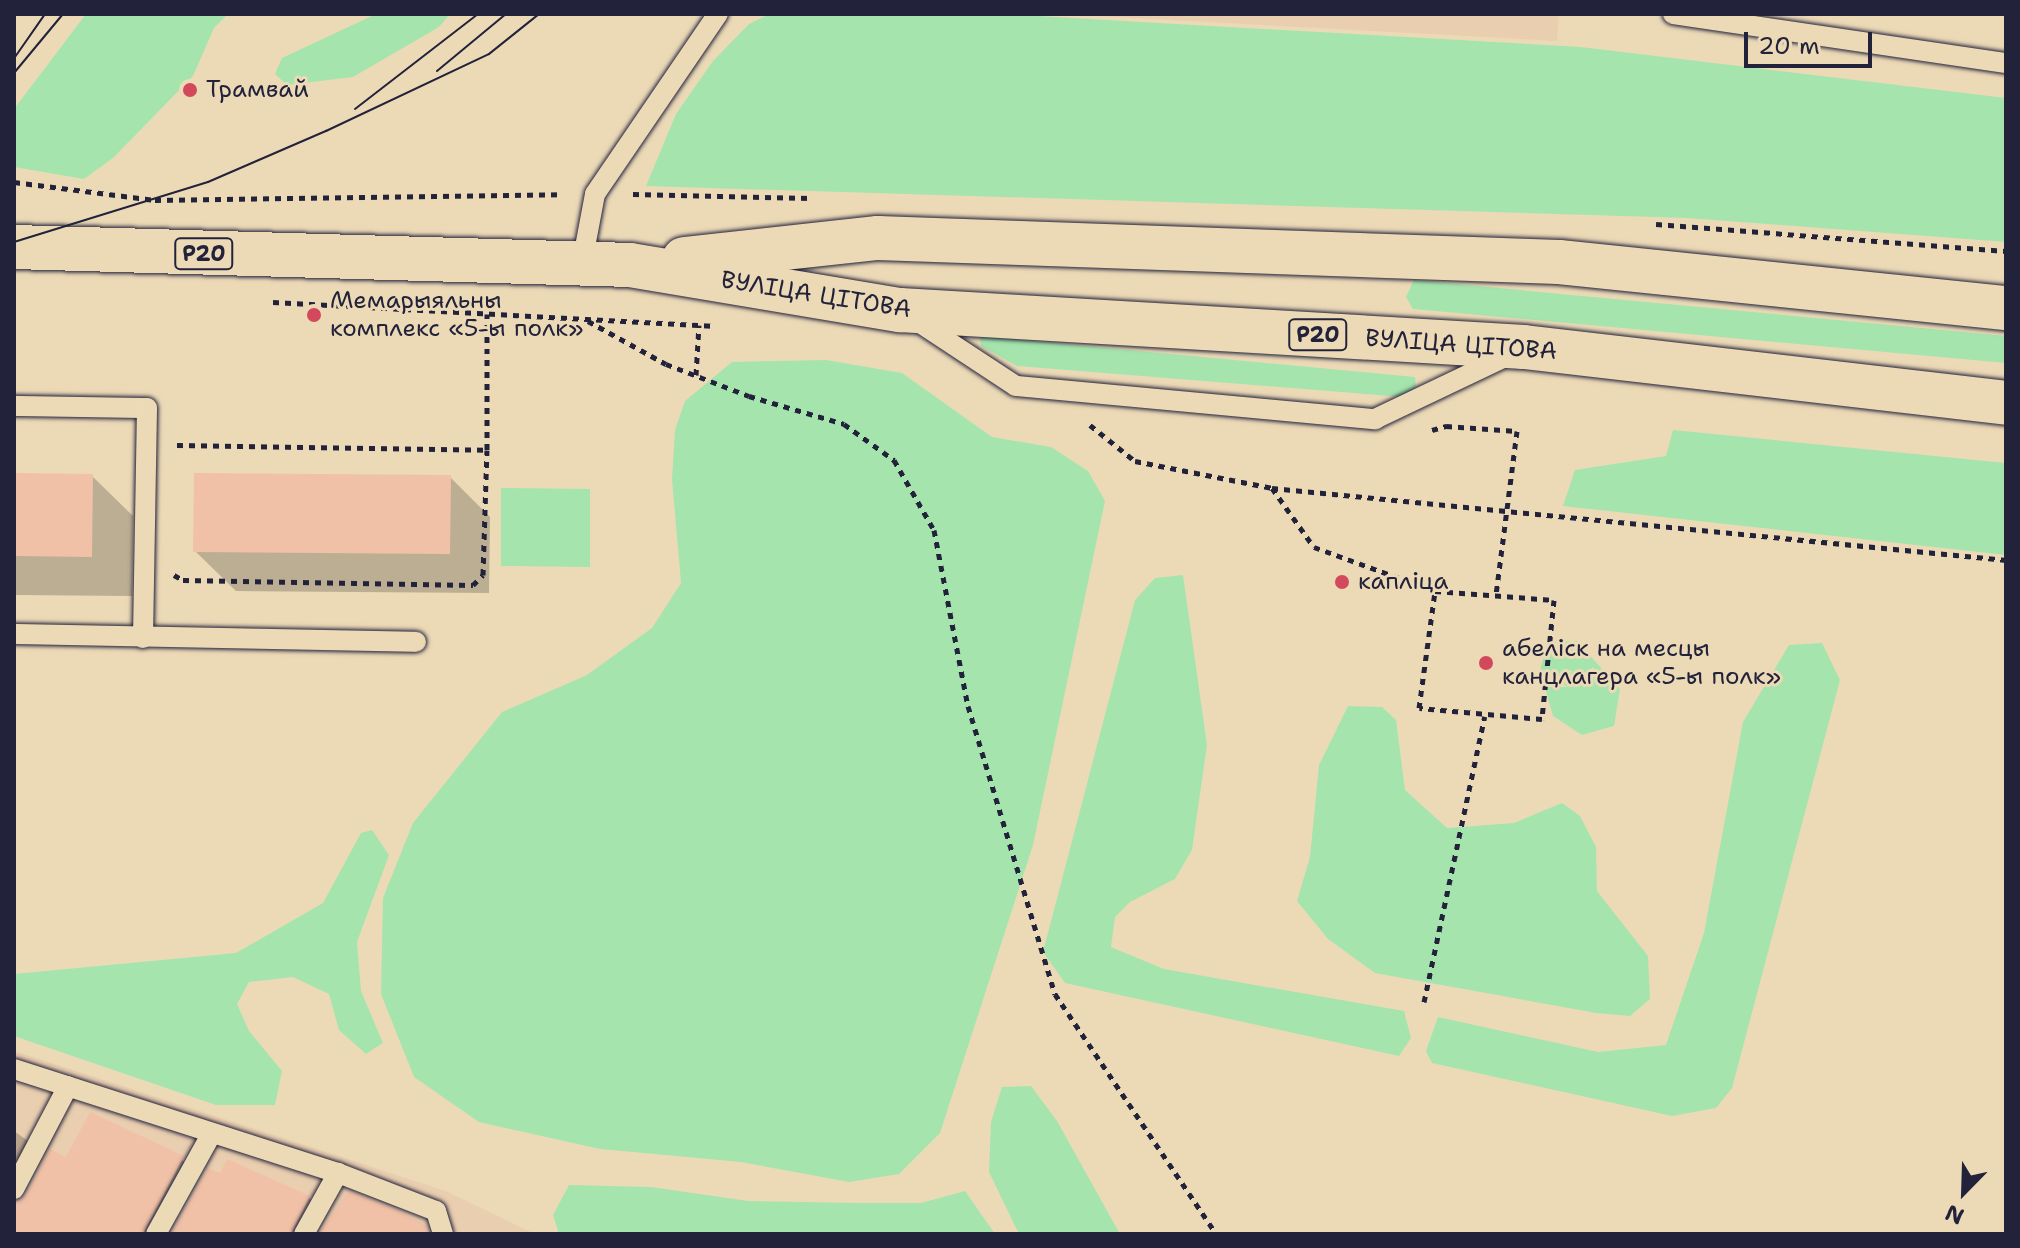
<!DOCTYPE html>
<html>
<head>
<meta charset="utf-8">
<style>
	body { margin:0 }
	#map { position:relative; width:2020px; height:1248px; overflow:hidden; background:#ecdab7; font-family:"Shantell Sans",sans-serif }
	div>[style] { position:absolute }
	.built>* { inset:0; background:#eaceb0 }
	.green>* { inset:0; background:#a5e5ad }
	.shadow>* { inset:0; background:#0003 }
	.building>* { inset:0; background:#f1c1a7 }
	.path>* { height:5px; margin-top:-2.5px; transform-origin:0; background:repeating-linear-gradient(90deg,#22223b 0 6px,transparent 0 12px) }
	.roads { filter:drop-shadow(0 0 2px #22223b) drop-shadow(0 0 2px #22223b) }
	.lane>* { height:20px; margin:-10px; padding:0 10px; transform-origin:10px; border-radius:10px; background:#ecdab7 }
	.primary>* { height:44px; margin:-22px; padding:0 22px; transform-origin:22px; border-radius:22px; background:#ecdab7 }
	.tram>* { height:2px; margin:-1px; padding:0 1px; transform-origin:1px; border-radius:1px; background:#22223b }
	.dots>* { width:22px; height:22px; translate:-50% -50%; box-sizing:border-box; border:4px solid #ecdab7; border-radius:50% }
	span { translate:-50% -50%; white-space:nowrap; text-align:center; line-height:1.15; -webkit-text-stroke:6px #ecdab7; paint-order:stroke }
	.shield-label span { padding:2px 6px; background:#ecdab7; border:2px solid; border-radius:6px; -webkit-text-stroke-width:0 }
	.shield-label { font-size:22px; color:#22223b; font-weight:700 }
	.poi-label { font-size:24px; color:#22223b }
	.left { translate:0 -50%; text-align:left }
	.street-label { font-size:24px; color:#22223b }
	.frame { position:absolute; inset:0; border:16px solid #22223b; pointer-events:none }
	.north { position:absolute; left:1924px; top:1152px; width:80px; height:80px; -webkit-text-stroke:6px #ecdab7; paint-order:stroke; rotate:203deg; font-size:22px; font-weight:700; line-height:32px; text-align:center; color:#22223b }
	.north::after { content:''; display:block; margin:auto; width:28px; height:36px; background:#22223b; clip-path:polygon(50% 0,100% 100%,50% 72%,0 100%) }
	.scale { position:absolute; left:1744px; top:32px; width:128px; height:36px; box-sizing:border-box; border:4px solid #22223b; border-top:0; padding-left:10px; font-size:24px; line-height:28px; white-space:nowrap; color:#22223b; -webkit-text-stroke:6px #ecdab7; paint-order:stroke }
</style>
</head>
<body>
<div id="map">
	<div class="built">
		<div style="clip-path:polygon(1059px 14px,1559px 14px,1557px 41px)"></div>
		<div style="clip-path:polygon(14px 1051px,446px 1191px,535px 1234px,14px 1234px)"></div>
	</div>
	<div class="green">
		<div style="clip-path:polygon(86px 14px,228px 14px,214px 28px,193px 76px,113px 158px,84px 179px,14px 167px,14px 109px)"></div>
		<div style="clip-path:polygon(376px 14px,450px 14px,439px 27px,353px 77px,287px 85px,275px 74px,282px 58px)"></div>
		<div style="clip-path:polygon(770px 14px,1001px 14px,1581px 47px,2006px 98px,2006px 242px,1687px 218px,646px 186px,676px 114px,713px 61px,749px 24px)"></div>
		<div style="clip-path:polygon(1414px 280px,2006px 336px,2006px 363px,1413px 309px,1406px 297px)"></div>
		<div style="clip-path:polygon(980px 336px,1415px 377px,1416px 387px,1403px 397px,1017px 366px,981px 346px)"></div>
		<div style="clip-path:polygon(826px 360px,902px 373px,992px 437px,1051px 447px,1088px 471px,1105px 501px,1033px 845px,940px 1133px,899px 1174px,849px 1182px,741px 1162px,600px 1149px,479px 1122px,414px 1077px,381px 994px,383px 898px,413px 823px,502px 712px,587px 675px,652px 628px,681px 583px,672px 479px,675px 430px,685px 401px,732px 362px)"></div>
		<div style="clip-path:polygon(1673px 430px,2006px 463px,2006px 555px,1563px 506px,1575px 470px,1666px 456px)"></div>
		<div style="clip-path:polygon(501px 488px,590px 489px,590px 567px,501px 566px)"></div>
		<div style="clip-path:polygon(1183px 575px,1207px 745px,1192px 850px,1175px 879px,1130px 902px,1115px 917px,1111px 947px,1164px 969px,1404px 1011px,1411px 1038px,1399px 1056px,1065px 983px,1043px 952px,1135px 600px,1155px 578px)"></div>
		<div style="clip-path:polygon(1577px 641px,1620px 689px,1614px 726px,1582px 735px,1553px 716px,1540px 670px,1548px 642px)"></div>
		<div style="clip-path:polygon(1822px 643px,1840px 680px,1732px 1088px,1716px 1108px,1672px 1116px,1432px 1063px,1426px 1051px,1438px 1017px,1598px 1052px,1666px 1045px,1704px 933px,1743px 722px,1789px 645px)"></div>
		<div style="clip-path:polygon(1348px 706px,1382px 707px,1396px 720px,1405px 790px,1447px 828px,1514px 823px,1562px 803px,1580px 816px,1596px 847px,1597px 891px,1648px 956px,1650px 999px,1630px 1016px,1596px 1013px,1375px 973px,1328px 939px,1297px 901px,1310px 857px,1319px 765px)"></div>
		<div style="clip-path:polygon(372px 830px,389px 855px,357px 942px,361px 991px,383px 1043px,366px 1054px,339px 1030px,329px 994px,293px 977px,249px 982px,237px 1004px,249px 1031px,282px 1071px,275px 1105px,216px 1105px,14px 1036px,14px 974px,236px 953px,323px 903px,361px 833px)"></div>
		<div style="clip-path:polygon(1031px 1086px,1057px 1121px,1120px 1234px,1019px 1234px,989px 1172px,991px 1122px,1002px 1087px)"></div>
		<div style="clip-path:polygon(569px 1185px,651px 1187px,748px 1201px,856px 1203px,921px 1203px,965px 1191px,995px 1234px,559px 1234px,553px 1215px)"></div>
	</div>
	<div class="shadow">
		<div style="clip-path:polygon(14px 475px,92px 476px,133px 516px,132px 596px,14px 595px)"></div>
		<div style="clip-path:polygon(450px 477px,490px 517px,489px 593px,236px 591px,195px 551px)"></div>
		<div style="clip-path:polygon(91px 1115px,189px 1164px,150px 1234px,14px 1234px,14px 1201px,26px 1197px,66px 1160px)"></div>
		<div style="clip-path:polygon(14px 1131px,32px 1144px,14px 1178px)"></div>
		<div style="clip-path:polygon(309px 1198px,315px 1204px,300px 1234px,173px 1234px)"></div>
	</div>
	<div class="building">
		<div style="clip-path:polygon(14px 473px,93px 474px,92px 557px,14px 556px)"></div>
		<div style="clip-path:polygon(194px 473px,451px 475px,450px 554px,193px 552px)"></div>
		<div style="clip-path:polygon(90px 1112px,184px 1156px,143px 1234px,14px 1234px,14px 1202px,26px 1195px,50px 1149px,66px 1157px)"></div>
		<div style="clip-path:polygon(227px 1159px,310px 1196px,291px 1234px,171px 1234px,208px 1168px,220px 1173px)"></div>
		<div style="clip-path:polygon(348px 1191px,395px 1209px,427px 1226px,429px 1234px,319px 1234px)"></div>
	</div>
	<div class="path">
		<div style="left:14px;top:182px;width:142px;rotate:7.3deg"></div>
		<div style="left:155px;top:200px;width:408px;rotate:-0.8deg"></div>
		<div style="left:633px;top:194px;width:178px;rotate:1.3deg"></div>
		<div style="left:1656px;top:224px;width:351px;rotate:4.4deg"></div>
		<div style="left:273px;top:302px;width:439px;rotate:3.1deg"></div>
		<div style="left:588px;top:321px;width:89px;rotate:28.9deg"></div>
		<div style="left:666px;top:364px;width:89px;rotate:21.1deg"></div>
		<div style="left:749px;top:396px;width:99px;rotate:16.4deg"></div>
		<div style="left:844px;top:424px;width:62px;rotate:35.8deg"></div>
		<div style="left:894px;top:460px;width:81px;rotate:60.3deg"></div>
		<div style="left:934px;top:530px;width:179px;rotate:79.1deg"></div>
		<div style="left:968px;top:706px;width:301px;rotate:73.2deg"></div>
		<div style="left:1055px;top:994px;width:289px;rotate:56.1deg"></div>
		<div style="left:696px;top:375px;width:50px;rotate:-86.6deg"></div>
		<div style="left:1090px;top:425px;width:58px;rotate:38.7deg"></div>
		<div style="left:1135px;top:461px;width:140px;rotate:11.1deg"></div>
		<div style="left:1272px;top:488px;width:738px;rotate:5.6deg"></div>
		<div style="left:1432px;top:430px;width:15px;rotate:-16deg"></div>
		<div style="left:1446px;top:426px;width:71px;rotate:4deg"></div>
		<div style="left:1517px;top:431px;width:165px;rotate:97.3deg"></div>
		<div style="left:177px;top:445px;width:310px;rotate:0.9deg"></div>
		<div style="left:487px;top:450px;width:136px;rotate:-90deg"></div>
		<div style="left:1272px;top:488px;width:72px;rotate:54.6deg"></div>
		<div style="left:1314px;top:547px;width:129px;rotate:20deg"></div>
		<div style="left:1435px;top:591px;width:119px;rotate:4.3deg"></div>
		<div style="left:1554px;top:600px;width:120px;rotate:95.8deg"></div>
		<div style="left:1542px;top:719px;width:123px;rotate:-174.9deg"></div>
		<div style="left:1419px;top:708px;width:118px;rotate:-82.2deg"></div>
		<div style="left:174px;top:575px;width:10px;rotate:29deg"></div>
		<div style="left:183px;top:580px;width:290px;rotate:1deg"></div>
		<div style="left:473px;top:585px;width:14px;rotate:-45deg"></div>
		<div style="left:483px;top:575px;width:125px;rotate:-88.2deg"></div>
		<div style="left:1424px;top:1002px;width:292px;rotate:-78deg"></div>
	</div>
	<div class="roads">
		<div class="lane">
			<div style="left:1673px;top:14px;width:337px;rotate:8.4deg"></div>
			<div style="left:582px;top:263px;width:70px;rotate:-79.3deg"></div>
			<div style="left:595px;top:194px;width:218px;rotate:-55.7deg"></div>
			<div style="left:917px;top:321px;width:118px;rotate:33.3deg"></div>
			<div style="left:1016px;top:386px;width:361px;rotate:5.3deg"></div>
			<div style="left:1375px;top:419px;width:148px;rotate:-25.5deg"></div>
			<div style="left:14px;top:406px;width:133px;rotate:0.9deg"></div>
			<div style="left:147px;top:408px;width:230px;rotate:91deg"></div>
			<div style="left:14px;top:634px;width:402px;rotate:1.1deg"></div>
			<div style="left:14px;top:1069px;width:340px;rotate:17.8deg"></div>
			<div style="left:338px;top:1173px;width:105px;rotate:21.2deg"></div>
			<div style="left:436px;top:1211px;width:24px;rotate:73deg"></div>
			<div style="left:14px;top:1189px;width:116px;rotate:-62.3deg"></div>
			<div style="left:156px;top:1234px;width:115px;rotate:-61deg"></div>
			<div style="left:304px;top:1234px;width:70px;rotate:-60.9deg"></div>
		</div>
		<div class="primary">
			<div style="left:14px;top:247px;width:616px;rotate:1.67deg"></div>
			<div style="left:630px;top:265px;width:274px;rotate:9.5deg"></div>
			<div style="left:900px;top:310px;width:625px;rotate:3.39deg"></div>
			<div style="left:1524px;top:347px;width:485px;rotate:6.6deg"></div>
			<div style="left:684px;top:259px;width:195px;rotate:-6.2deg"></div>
			<div style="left:878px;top:238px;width:681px;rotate:2.02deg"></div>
			<div style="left:1559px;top:262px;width:449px;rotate:5.9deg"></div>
		</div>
	</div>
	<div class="tram">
		<div style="left:15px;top:57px;width:52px;rotate:-55.1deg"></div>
		<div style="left:437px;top:71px;width:89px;rotate:-39.6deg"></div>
		<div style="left:14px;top:73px;width:77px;rotate:-50.3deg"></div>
		<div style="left:355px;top:109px;width:155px;rotate:-37.7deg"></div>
		<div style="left:14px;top:242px;width:203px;rotate:-17.2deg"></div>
		<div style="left:208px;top:182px;width:129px;rotate:-23.4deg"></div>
		<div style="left:326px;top:131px;width:180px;rotate:-25.3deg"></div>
		<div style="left:489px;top:54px;width:64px;rotate:-38.7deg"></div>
	</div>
	<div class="dots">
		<div style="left:190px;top:90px;background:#d1495b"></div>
		<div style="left:314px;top:315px;background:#d1495b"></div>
		<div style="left:1342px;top:582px;background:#d1495b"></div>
		<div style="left:1486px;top:663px;background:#d1495b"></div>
	</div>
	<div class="shield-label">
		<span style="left:204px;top:254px">Р20</span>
		<span style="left:1318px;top:335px">Р20</span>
	</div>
	<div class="poi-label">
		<span class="left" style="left:206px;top:90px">Трамвай</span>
		<span class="left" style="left:330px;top:315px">Мемарыяльны<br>комплекс «5-ы полк»</span>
		<span class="left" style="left:1358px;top:582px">капліца</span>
		<span class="left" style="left:1502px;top:663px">абеліск на месцы<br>канцлагера «5-ы полк»</span>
	</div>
	<div class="street-label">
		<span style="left:816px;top:295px;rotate:9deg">ВУЛІЦА ЦІТОВА</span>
		<span style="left:1461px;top:345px;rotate:4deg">ВУЛІЦА ЦІТОВА</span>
	</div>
	<div class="frame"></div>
	<div class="north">N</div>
	<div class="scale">20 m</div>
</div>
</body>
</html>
